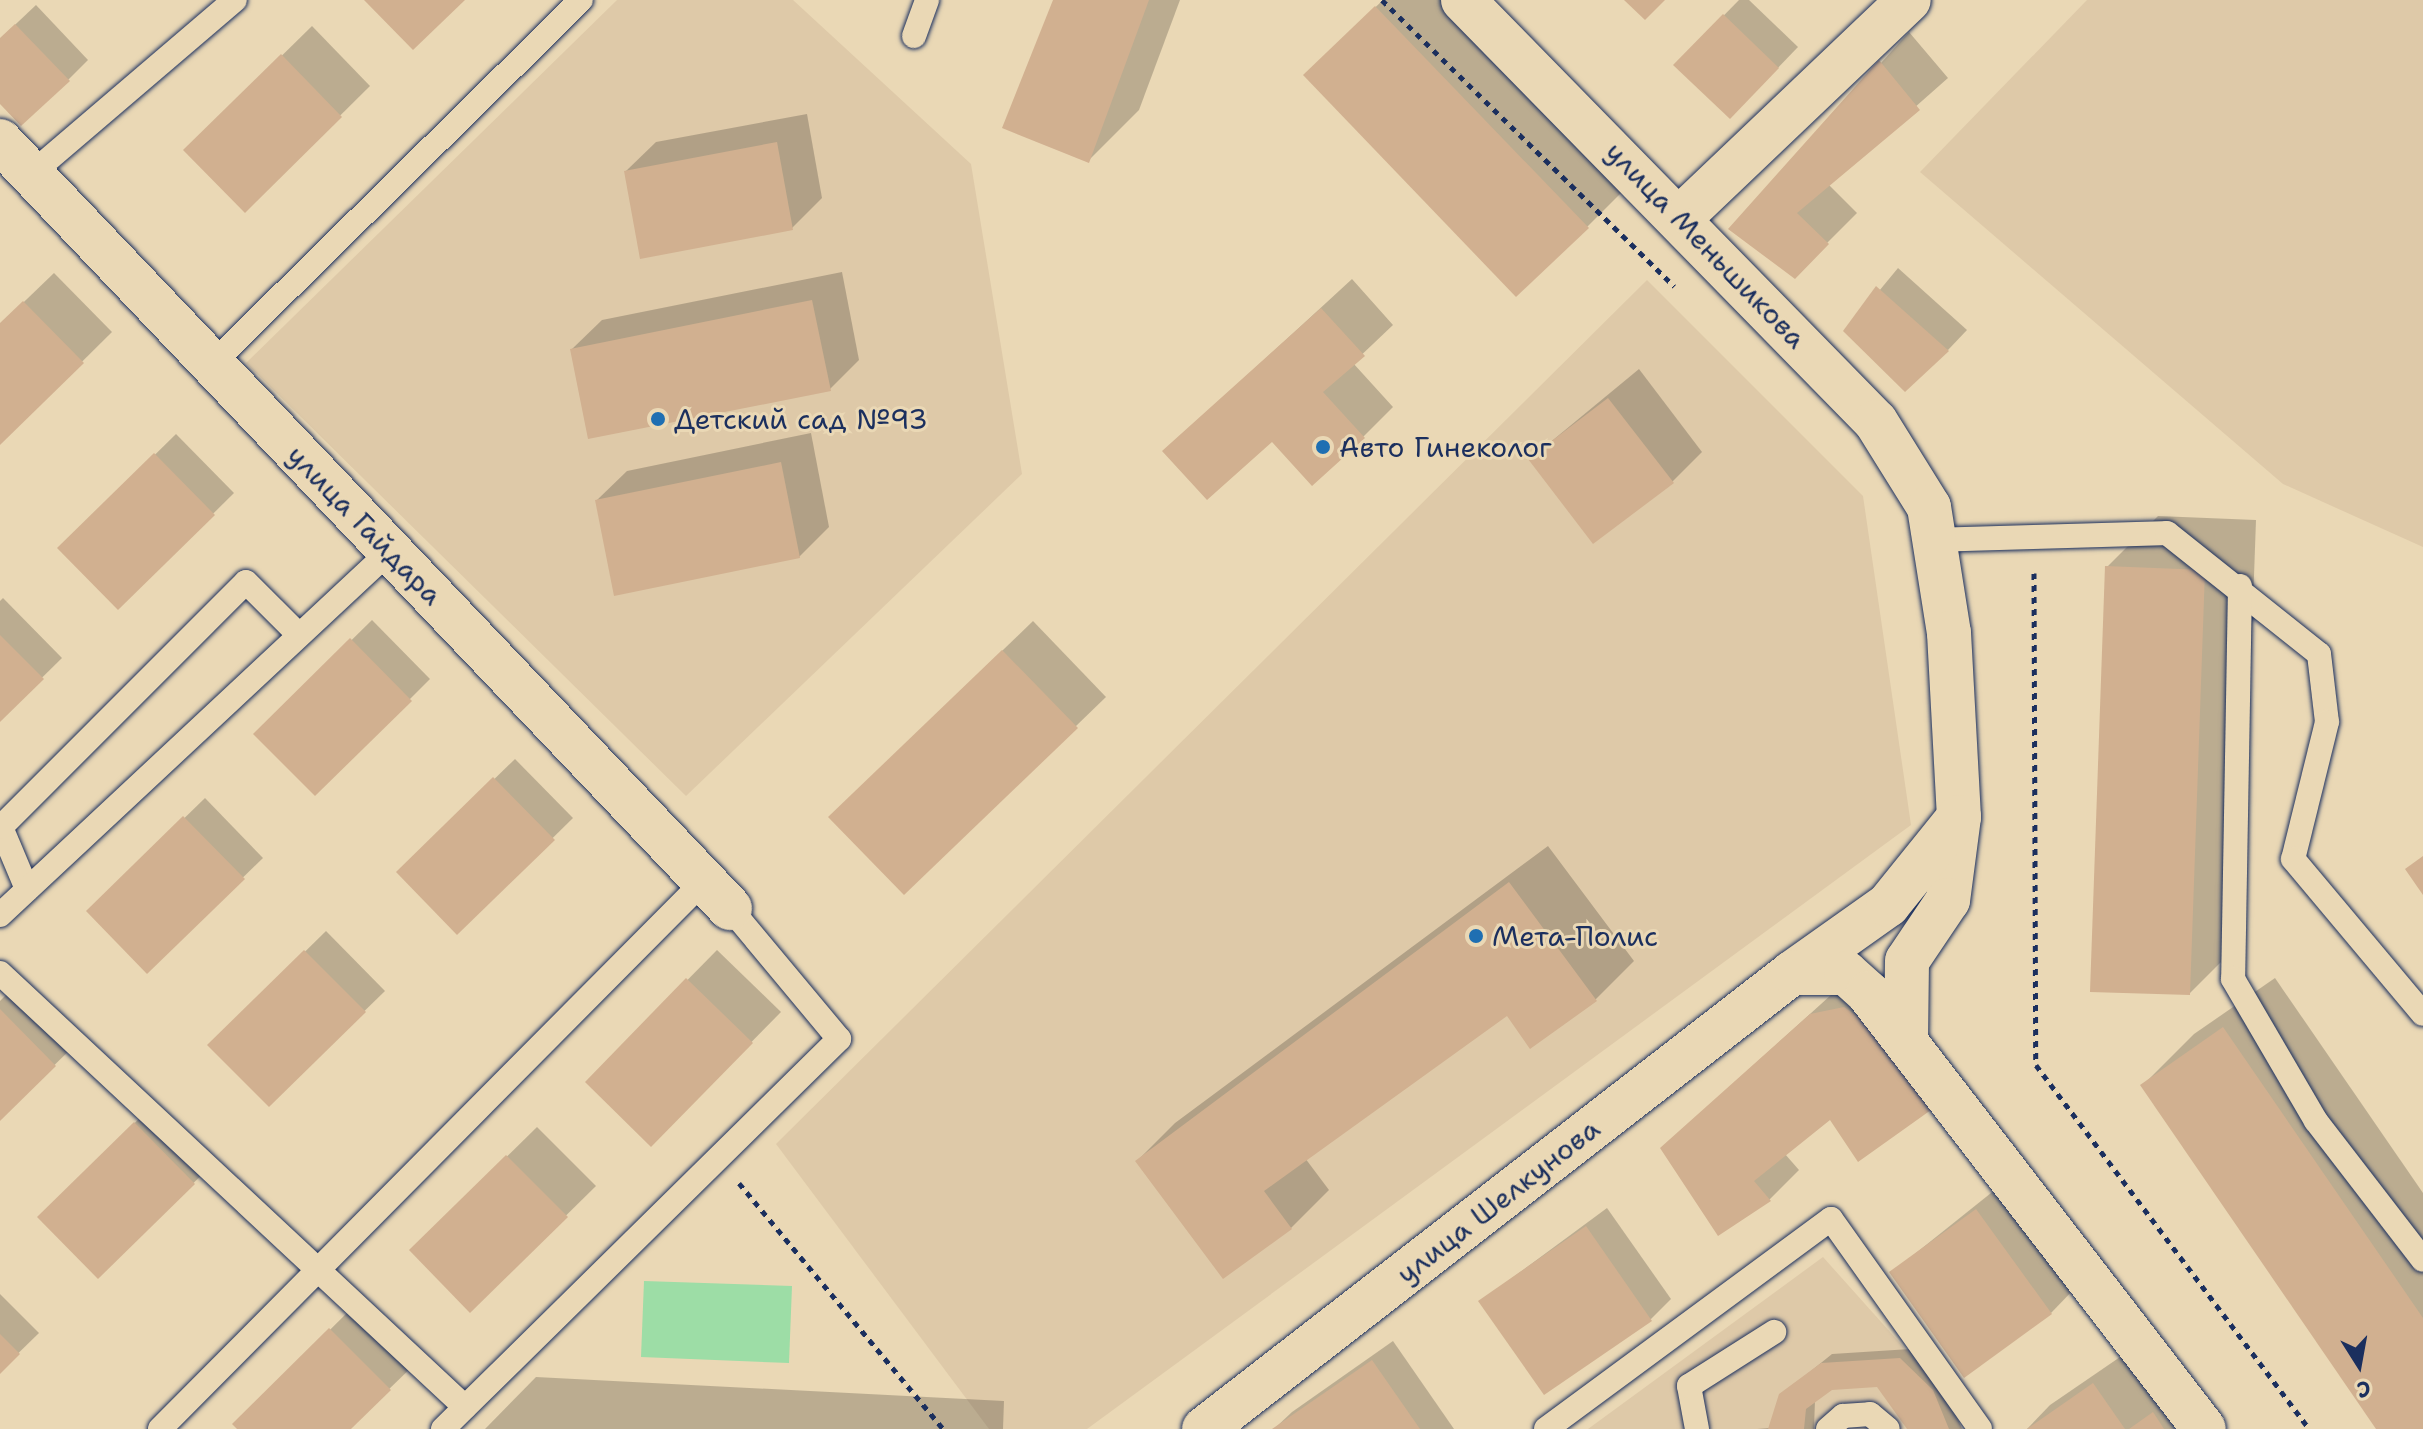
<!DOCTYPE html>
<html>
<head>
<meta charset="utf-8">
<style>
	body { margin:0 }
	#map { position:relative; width:2423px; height:1429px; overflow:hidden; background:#ead8b5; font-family:"Shantell Sans",sans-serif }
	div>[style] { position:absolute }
	.built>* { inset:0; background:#dec9a8 }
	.green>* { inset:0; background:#9ddda6 }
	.shadow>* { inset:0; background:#0003 }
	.building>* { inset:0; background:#d1b090 }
	.path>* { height:5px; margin-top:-2.5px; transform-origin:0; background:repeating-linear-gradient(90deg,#1b2f5e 0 6px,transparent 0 12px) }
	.roads { filter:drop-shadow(0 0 2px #1b2f5e) drop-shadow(0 0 2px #1b2f5e) }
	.lane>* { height:24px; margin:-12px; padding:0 12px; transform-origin:12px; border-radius:12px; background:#ead8b5 }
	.street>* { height:44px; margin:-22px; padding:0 22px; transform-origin:22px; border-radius:22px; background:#ead8b5 }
	.secondary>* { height:44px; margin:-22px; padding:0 22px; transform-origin:22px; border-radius:22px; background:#ead8b5 }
	.dots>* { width:22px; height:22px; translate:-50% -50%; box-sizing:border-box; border:4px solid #ead8b5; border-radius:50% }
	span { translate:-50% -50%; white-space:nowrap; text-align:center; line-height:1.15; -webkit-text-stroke:6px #ead8b5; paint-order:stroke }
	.street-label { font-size:28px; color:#1b2f5e }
	.poi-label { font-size:28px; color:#1b2f5e }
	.left { translate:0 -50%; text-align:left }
	.north { position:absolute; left:2319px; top:1325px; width:80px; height:80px; -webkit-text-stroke:6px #ead8b5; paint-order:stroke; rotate:169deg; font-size:22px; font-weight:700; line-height:32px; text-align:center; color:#1b2f5e }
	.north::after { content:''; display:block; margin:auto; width:28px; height:36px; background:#1b2f5e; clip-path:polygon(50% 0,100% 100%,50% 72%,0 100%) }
</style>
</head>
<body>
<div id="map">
	<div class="built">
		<div style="clip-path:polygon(617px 0,793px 0,971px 164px,1022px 474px,686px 796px,246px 363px)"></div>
		<div style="clip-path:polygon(2087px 0,2423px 0,2423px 547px,2283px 484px,1920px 172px)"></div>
		<div style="clip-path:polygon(1647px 280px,1863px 496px,1911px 825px,1087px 1429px,989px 1429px,776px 1144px)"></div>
		<div style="clip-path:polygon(1823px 1257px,1933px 1380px,1963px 1429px,1588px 1429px)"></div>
	</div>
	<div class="green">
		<div style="clip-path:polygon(644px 1281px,792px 1286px,789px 1363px,641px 1357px)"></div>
	</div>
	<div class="shadow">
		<div style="clip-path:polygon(1055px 0,1180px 0,1139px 110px,1088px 161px)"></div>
		<div style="clip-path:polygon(1383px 0,1444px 0,1625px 189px,1587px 227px,1344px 37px)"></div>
		<div style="clip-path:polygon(1739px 0,1749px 0,1798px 47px,1750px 97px,1676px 64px)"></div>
		<div style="clip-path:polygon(36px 5px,88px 60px,68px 80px,0 101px,0 39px)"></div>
		<div style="clip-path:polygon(312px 26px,370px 86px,245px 210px,186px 150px)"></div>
		<div style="clip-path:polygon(1909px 32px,1948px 78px,1828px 184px,1857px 213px,1794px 276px,1731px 229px)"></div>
		<div style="clip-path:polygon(807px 114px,822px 198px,792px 228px,626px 171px,656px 142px)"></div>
		<div style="clip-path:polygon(1898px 268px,1967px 330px,1948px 350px,1846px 331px)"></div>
		<div style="clip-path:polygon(842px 272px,859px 360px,830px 389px,572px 349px,602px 320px)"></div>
		<div style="clip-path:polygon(54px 273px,112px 332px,0 443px,0 325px)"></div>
		<div style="clip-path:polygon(1352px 279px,1393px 325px,1353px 363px,1393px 407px,1364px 436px,1312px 483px,1272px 439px,1165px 451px)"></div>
		<div style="clip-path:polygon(1639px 369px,1702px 452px,1672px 482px,1530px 459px)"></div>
		<div style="clip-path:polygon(811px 433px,829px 527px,799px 557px,597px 500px,627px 471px)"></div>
		<div style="clip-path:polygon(176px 434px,234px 493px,118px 608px,60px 548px)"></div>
		<div style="clip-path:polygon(2158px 516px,2256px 520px,2241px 942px,2190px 993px,2107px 567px)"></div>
		<div style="clip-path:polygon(3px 598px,62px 658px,0 719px,0 601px)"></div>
		<div style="clip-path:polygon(372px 620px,430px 679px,315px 794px,256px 734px)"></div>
		<div style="clip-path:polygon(1033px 621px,1106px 697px,1076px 726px,861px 787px)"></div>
		<div style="clip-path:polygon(515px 759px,573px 818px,457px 932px,399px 872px)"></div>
		<div style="clip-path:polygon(205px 798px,263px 858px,147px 971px,89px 911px)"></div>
		<div style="clip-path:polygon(1548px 846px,1634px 961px,1596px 999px,1530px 1046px,1507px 1013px,1305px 1158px,1329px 1190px,1291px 1228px,1137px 1161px,1175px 1123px)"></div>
		<div style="clip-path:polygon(326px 931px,385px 991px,269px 1104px,210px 1045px)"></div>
		<div style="clip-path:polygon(717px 950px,781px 1012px,651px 1144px,587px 1082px)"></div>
		<div style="clip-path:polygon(1874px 978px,1831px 1117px,1785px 1154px,1799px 1170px,1769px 1200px,1662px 1148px,1842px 985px)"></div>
		<div style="clip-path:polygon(2275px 978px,2423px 1193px,2423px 1429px,2379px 1429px,2143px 1085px,2194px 1034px)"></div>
		<div style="clip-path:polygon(16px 985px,75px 1045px,0 1118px,0 1001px)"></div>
		<div style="clip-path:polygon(155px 1103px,214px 1163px,98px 1276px,39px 1217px)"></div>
		<div style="clip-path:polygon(537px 1127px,596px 1186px,470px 1310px,441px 1221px)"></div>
		<div style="clip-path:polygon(2006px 1181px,2080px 1283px,2051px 1313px,1891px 1273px)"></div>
		<div style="clip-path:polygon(1607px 1208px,1671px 1299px,1651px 1319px,1481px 1301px)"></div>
		<div style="clip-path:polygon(0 1294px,39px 1333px,0 1371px)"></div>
		<div style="clip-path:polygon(360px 1300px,419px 1360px,348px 1429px,240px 1429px,235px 1424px)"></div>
		<div style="clip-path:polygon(1393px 1341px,1454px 1429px,1274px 1429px,1292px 1412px)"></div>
		<div style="clip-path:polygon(1910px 1349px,1942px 1380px,1962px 1429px,1909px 1429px,1878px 1385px,1831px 1388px,1815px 1400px,1814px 1429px,1757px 1429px,1770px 1428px,1780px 1396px,1832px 1354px)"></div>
		<div style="clip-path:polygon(2123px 1355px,2214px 1429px,2027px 1429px,2050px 1405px)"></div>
		<div style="clip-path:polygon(536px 1377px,1004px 1401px,1003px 1429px,485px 1429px)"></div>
	</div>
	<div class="building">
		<div style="clip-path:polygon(364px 0,465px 0,413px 50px)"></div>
		<div style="clip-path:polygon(1053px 0,1149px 0,1089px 163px,1002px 128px)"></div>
		<div style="clip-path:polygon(1624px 0,1665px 0,1645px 20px)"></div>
		<div style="clip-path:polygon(1375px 6px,1589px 228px,1516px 297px,1303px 75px)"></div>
		<div style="clip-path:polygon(1723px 14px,1779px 68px,1730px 119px,1673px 65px)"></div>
		<div style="clip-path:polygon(15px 24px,70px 81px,21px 126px,0 104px,0 38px)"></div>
		<div style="clip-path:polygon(281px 54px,342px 117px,245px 213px,183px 150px)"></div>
		<div style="clip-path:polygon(1879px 60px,1920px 110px,1797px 213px,1829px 244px,1795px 279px,1728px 229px)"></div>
		<div style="clip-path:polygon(777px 142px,793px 230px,640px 259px,624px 171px)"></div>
		<div style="clip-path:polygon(1876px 286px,1949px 351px,1905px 392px,1843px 331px)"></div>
		<div style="clip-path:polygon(812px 300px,831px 391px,588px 439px,570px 349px)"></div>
		<div style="clip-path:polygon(23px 301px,84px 363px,0 445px,0 323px)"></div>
		<div style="clip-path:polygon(1321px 308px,1365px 356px,1323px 392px,1365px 438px,1312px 486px,1272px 442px,1207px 500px,1162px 451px)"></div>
		<div style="clip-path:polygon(1608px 398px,1674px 483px,1593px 544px,1528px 459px)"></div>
		<div style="clip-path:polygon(154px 453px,215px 515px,118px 610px,57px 548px)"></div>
		<div style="clip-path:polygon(781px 462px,800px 558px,614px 596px,595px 500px)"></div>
		<div style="clip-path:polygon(2105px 566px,2205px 570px,2190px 995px,2090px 992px)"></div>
		<div style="clip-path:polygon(0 635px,44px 679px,0 722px)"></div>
		<div style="clip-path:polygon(350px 638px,412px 701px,315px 796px,253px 734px)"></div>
		<div style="clip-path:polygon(1002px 650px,1078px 728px,904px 895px,828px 817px)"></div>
		<div style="clip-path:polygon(493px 777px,555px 840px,457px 935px,396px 872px)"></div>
		<div style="clip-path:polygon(183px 816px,245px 879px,147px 974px,86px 911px)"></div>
		<div style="clip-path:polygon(2423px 856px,2423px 895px,2405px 869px)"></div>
		<div style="clip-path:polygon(1509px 882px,1597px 1001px,1530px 1049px,1507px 1016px,1264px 1191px,1292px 1229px,1223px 1279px,1135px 1161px)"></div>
		<div style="clip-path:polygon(304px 950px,366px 1012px,269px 1107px,207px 1045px)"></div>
		<div style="clip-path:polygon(686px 978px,753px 1043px,651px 1147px,585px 1082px)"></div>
		<div style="clip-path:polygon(1844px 1007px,1869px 1024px,1931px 1110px,1858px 1162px,1830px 1120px,1754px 1181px,1771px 1201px,1718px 1236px,1660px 1148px,1810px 1014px)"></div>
		<div style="clip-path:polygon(0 1009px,56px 1066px,0 1121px)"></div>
		<div style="clip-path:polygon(2223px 1027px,2423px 1318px,2423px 1429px,2376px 1429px,2140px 1085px)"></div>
		<div style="clip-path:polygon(134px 1122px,195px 1184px,98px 1279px,37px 1217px)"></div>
		<div style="clip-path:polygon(506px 1155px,568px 1217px,470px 1313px,409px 1250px)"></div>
		<div style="clip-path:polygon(1976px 1209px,2052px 1314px,1964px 1378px,1889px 1272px)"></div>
		<div style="clip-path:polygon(1586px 1226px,1652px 1321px,1544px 1395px,1478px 1301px)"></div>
		<div style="clip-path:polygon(329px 1328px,391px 1390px,351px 1429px,237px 1429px,232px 1424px)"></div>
		<div style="clip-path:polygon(0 1334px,20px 1354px,0 1374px)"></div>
		<div style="clip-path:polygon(1900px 1358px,1933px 1390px,1949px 1429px,1907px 1429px,1877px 1387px,1832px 1390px,1806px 1409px,1804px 1429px,1768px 1429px,1779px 1394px,1821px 1363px)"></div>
		<div style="clip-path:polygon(1372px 1360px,1420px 1429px,1272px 1429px)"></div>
		<div style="clip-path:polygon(2093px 1383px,2125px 1429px,2027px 1429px)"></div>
		<div style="clip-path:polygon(2153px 1412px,2164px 1429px,2129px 1429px)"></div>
	</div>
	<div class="path">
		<div style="left:1382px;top:0;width:409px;rotate:44.4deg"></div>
		<div style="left:2034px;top:573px;width:492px;rotate:89.8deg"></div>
		<div style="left:2036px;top:1065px;width:455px;rotate:53.1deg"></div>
		<div style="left:739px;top:1183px;width:320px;rotate:50.3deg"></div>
	</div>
	<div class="roads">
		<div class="lane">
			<div style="left:914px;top:36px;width:38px;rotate:-70deg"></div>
			<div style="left:31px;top:174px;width:268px;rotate:-40.5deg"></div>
			<div style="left:212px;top:364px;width:518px;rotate:-44.61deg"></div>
			<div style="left:1934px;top:540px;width:233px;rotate:-1.7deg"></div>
			<div style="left:2167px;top:533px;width:194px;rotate:38.5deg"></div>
			<div style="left:2319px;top:654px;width:68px;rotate:83.3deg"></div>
			<div style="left:2327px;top:722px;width:141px;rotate:103.9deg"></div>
			<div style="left:2293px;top:859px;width:202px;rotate:50deg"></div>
			<div style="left:2240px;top:586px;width:393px;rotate:91deg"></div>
			<div style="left:2233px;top:979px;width:164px;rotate:59.7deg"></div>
			<div style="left:2316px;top:1121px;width:175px;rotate:52.4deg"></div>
			<div style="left:27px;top:889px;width:67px;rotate:-112.8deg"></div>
			<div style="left:1px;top:827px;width:346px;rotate:-45deg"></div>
			<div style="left:246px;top:582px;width:75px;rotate:45deg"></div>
			<div style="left:0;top:915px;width:533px;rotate:-43.03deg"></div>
			<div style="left:0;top:973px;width:636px;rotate:43.03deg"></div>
			<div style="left:160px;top:1429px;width:772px;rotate:-45.21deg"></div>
			<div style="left:443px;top:1429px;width:556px;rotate:-44.56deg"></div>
			<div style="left:839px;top:1039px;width:170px;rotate:-129.8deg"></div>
			<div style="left:1546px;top:1429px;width:354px;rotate:-36.4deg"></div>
			<div style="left:1831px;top:1219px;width:257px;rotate:54.6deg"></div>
			<div style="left:1697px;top:1429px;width:44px;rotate:-100.5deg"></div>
			<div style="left:1689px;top:1386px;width:101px;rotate:-32.4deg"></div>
			<div style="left:1828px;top:1429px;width:20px;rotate:-41deg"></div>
			<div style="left:1843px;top:1416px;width:27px;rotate:-4deg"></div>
			<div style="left:1870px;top:1414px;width:23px;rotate:40deg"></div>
		</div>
		<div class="street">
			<div style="left:0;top:141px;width:1059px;rotate:46.42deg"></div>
		</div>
		<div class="secondary">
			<div style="left:1463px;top:0;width:590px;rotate:45.62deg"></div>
			<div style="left:1876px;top:422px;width:100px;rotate:58.1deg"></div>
			<div style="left:1929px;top:507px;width:128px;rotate:81deg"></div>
			<div style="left:1949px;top:633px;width:184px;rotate:86.9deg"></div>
			<div style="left:1959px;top:817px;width:84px;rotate:97.5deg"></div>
			<div style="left:1948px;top:900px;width:73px;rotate:123.9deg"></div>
			<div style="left:1907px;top:961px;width:77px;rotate:90.7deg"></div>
			<div style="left:1682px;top:216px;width:313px;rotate:-43.6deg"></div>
			<div style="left:1792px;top:973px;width:118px;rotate:-35.3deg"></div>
			<div style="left:1888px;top:905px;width:113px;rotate:-51.1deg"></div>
			<div style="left:1204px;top:1429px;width:744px;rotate:-37.79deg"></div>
			<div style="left:1792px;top:973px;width:54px"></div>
			<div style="left:1846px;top:973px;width:30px;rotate:42deg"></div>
			<div style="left:1868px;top:993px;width:550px;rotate:52.38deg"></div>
		</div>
	</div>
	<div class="dots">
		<div style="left:658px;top:419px;background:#1f6fb2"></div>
		<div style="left:1323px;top:447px;background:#1f6fb2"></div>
		<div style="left:1476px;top:936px;background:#1f6fb2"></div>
	</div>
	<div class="street-label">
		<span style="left:1706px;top:245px;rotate:46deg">улица Меньшикова</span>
		<span style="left:365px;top:525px;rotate:46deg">улица Гайдара</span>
		<span style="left:1498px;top:1201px;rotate:-38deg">улица Шелкунова</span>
	</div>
	<div class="poi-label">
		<span class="left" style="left:674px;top:419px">Детский сад №93</span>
		<span class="left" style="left:1339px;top:447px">Авто Гинеколог</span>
		<span class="left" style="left:1492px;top:936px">Мета-Полис</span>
	</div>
	<div class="north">С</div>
</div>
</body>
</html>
